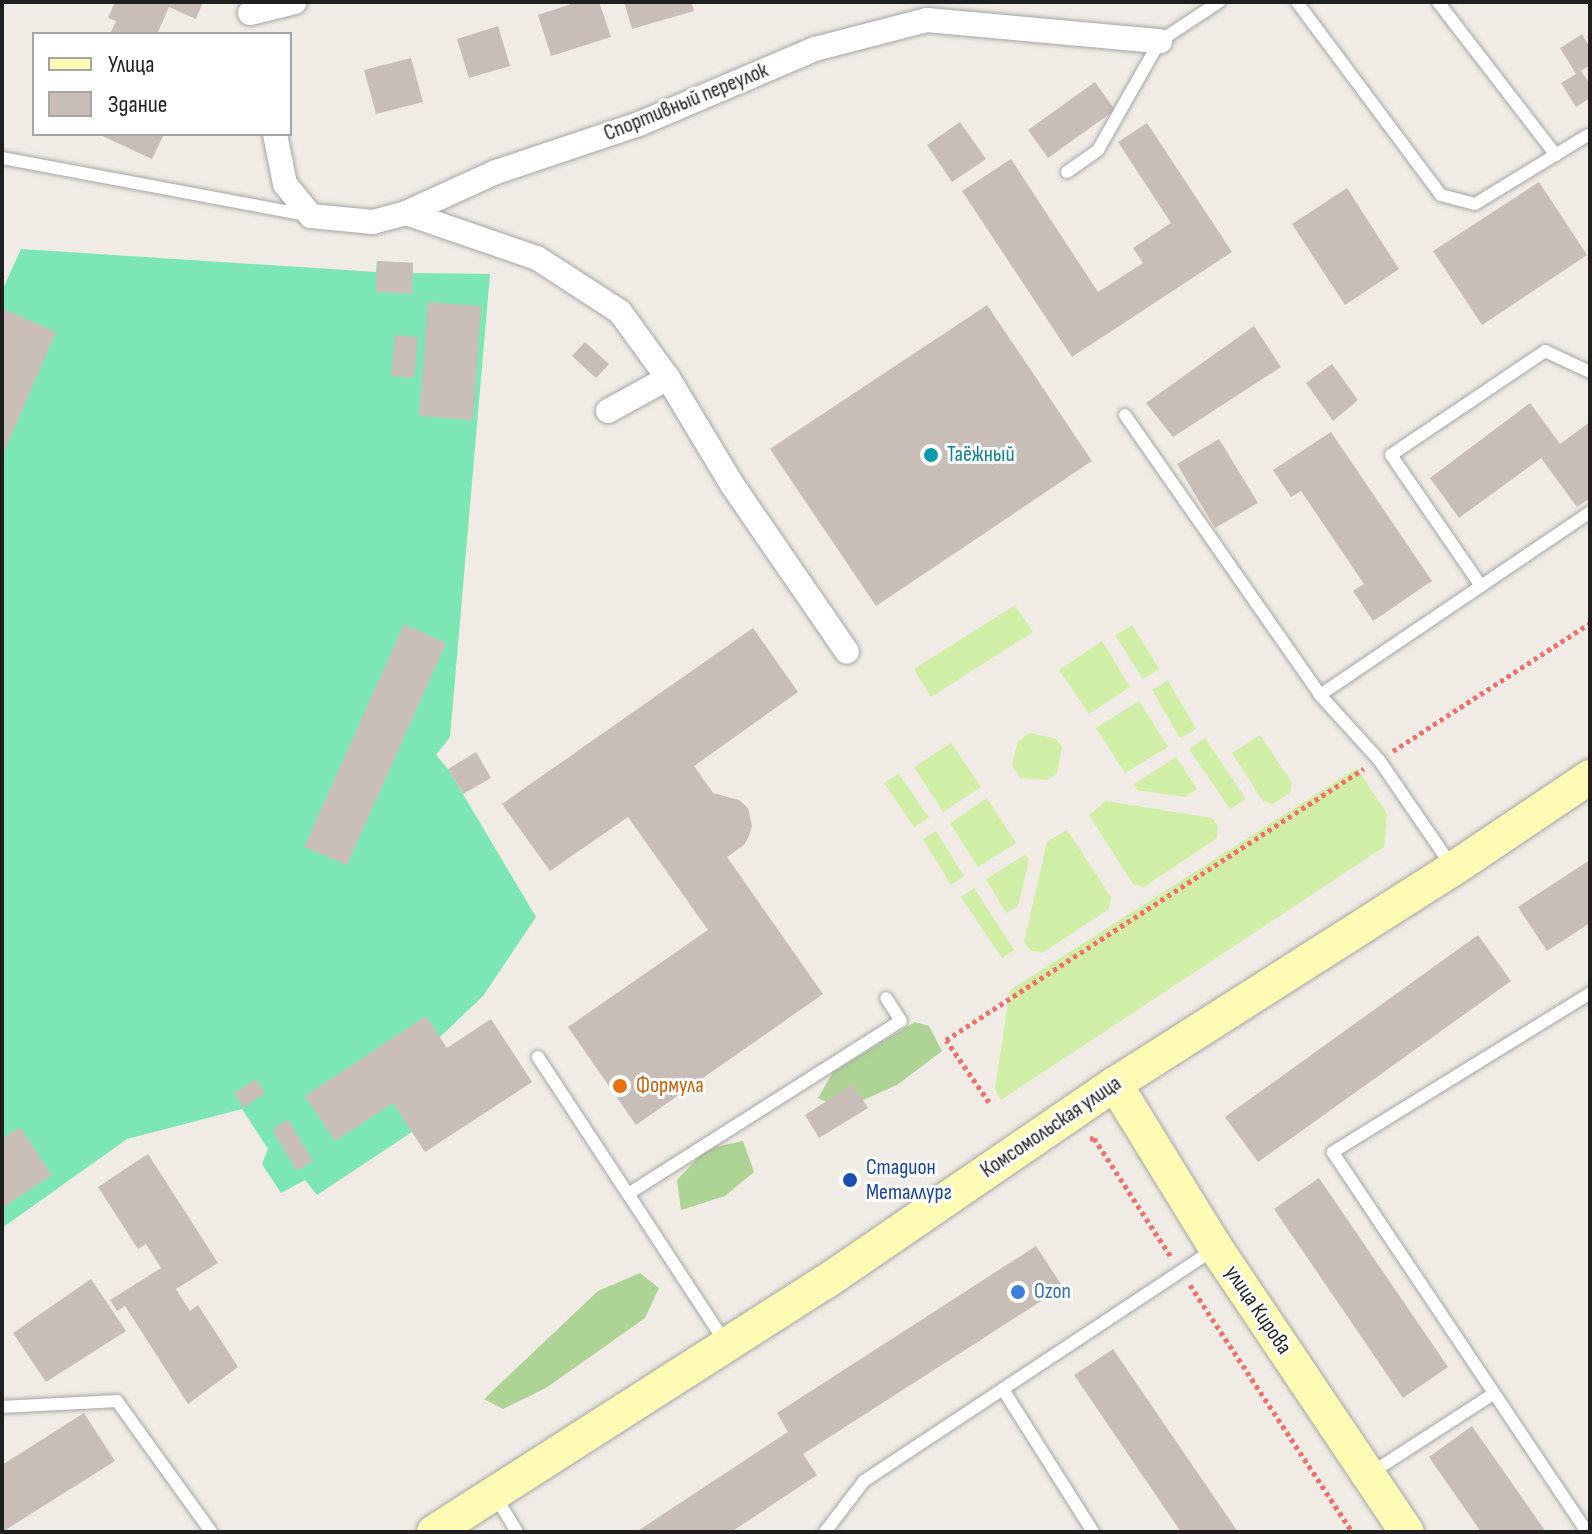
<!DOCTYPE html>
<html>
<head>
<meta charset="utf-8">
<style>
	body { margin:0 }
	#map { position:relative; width:1592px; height:1534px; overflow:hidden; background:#f0ebe4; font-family:"Sofia Sans Condensed",sans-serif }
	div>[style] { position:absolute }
	.grass>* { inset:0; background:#d0eea6 }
	.forest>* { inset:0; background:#add395 }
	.pitch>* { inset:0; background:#7ce6b4 }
	.building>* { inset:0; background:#c9bdb7 }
	.path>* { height:5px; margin-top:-2.5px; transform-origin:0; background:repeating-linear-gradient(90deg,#ff6966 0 4px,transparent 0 8px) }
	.roads { filter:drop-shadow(0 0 2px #a6a6a6) drop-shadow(0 0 2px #a6a6a6) }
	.lane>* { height:12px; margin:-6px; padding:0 6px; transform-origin:6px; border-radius:6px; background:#fff }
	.street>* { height:24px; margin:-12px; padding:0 12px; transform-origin:12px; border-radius:12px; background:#fff }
	.secondary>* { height:34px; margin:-17px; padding:0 17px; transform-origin:17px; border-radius:17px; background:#fefcb4 }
	.dots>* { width:22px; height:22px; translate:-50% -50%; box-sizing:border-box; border:4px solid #fff; border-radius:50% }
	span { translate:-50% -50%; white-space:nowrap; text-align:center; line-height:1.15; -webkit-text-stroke:6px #fff; paint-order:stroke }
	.street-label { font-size:22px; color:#1f1f1f }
	.culture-label { font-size:22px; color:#0d838f }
	.left { translate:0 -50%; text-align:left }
	.food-label { font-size:22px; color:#c56008 }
	.transit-label { font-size:22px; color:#164399 }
	.shop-label { font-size:22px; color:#366cbe }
	.frame { position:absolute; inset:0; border:4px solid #1f1f1f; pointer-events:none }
	.legend { position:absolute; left:32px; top:32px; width:260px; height:104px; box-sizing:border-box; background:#fff; border:2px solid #a5a5a5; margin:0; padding:10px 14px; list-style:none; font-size:24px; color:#1f1f1f }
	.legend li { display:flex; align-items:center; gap:16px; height:40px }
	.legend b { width:40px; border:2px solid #a5a5a5 }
</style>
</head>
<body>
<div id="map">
	<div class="grass">
		<div style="clip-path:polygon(1015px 605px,1033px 632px,931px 697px,914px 669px)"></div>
		<div style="clip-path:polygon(1132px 625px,1159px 669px,1143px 679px,1115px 635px)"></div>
		<div style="clip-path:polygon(1102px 641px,1130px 687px,1089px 714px,1059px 670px)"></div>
		<div style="clip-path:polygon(1168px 680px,1196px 729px,1180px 738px,1152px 690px)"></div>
		<div style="clip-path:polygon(1139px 701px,1168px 747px,1125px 773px,1096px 728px)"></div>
		<div style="clip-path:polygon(1029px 733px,1055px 738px,1062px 747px,1057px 773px,1047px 780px,1020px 778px,1012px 765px,1018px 741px)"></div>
		<div style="clip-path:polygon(1260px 735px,1292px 783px,1290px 793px,1273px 804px,1263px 801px,1232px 753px)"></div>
		<div style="clip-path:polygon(1205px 738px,1246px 799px,1230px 809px,1189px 749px)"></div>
		<div style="clip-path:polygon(951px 743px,981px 787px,943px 812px,914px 767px)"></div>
		<div style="clip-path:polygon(1176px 757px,1197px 789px,1185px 797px,1137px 790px,1134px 784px)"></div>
		<div style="clip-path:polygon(1357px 768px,1387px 814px,1384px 847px,1001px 1100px,995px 1089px,1010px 990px)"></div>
		<div style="clip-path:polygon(899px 774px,929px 818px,914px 827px,884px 783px)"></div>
		<div style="clip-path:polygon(987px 798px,1016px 843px,978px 867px,950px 823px)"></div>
		<div style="clip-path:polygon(1106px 801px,1212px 818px,1218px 826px,1217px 838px,1144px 887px,1133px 884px,1089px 815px)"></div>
		<div style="clip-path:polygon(1067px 830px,1111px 897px,1109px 909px,1042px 953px,1030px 950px,1024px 942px,1047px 842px)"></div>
		<div style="clip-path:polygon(936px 831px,964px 876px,951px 885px,923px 839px)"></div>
		<div style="clip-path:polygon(1025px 855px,1029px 859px,1018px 906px,1006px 913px,986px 879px)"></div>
		<div style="clip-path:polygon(974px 888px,1014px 950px,1002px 958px,961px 897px)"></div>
	</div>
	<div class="forest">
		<div style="clip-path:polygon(915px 1022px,929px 1026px,942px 1051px,897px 1085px,843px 1109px,818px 1098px,833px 1072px)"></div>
		<div style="clip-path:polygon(743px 1141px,754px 1172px,725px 1196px,681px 1210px,677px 1180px,706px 1149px)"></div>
		<div style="clip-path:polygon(640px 1273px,659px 1288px,645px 1318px,546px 1388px,503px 1409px,484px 1399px,598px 1291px)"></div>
	</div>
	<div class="pitch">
		<div style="clip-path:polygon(21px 249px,376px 272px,377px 261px,413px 263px,413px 273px,490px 274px,450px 737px,436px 755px,448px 769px,536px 917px,483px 996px,385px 1089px,412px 1132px,317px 1195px,305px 1180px,281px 1193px,262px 1164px,268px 1149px,242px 1109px,127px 1139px,2px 1228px,2px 291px)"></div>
	</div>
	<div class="building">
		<div style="clip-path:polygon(115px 2px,203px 2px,196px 19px,169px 7px,157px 34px,110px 34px,116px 21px,108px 18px)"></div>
		<div style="clip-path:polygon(577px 2px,599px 2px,611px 37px,551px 56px,538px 15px)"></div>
		<div style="clip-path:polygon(624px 2px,691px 2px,694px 11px,632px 29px)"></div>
		<div style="clip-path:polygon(498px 26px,510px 66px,469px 78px,457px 39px)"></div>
		<div style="clip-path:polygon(1582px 34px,1590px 48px,1590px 65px,1581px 71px,1590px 84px,1590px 98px,1576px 107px,1561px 83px,1576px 74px,1560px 48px)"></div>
		<div style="clip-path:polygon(411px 58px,423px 102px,376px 114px,364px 70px)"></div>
		<div style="clip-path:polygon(1095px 82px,1115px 110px,1048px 158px,1028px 130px)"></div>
		<div style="clip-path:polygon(960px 122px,986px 159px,952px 182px,927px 145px)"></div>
		<div style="clip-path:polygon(1147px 123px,1232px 252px,1072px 357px,962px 191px,1011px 159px,1098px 292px,1143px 263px,1133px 248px,1171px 223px,1118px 142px)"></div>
		<div style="clip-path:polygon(98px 134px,164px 134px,152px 159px)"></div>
		<div style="clip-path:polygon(1539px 182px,1587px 255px,1482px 325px,1433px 251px)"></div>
		<div style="clip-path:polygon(1347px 188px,1399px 269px,1345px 305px,1292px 224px)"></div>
		<div style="clip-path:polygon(377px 261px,413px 263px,412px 294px,376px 292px)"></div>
		<div style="clip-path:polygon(428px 302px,481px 306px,473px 420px,419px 416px)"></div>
		<div style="clip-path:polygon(987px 305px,1092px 461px,876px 606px,770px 449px)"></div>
		<div style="clip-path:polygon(2px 308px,56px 332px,2px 457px)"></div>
		<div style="clip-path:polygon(1254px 326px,1281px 367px,1173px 437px,1146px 403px)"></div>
		<div style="clip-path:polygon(395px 335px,418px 337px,414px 378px,391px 376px)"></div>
		<div style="clip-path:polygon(585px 342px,609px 364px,596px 378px,572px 356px)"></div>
		<div style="clip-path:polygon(1332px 364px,1358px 400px,1333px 421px,1306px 383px)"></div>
		<div style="clip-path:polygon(1530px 403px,1560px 444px,1590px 422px,1590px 498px,1577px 507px,1541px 458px,1459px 518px,1430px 478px)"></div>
		<div style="clip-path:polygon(1331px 432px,1432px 581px,1373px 621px,1353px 591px,1364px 584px,1301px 491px,1291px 497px,1273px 470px)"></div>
		<div style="clip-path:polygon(1219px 439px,1258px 503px,1215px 528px,1177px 464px)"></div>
		<div style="clip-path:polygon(404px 624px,446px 643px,347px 865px,304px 847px)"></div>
		<div style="clip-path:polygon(753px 628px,798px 692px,694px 766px,713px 793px,739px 800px,748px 808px,752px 826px,749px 836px,744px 845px,727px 857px,823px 994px,636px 1125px,568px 1027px,708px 930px,628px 817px,550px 871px,502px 804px)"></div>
		<div style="clip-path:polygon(476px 752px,491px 778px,463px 794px,448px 769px)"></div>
		<div style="clip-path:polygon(1590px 860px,1590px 923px,1547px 951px,1518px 907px)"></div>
		<div style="clip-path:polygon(1478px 935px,1511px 981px,1258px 1162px,1225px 1117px)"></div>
		<div style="clip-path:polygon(426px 1016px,447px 1048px,491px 1019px,532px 1082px,425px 1152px,393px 1103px,335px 1141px,305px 1096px)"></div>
		<div style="clip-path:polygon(256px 1079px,265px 1093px,243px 1108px,234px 1093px)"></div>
		<div style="clip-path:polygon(853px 1084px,868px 1108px,819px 1138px,805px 1115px)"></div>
		<div style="clip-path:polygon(288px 1119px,313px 1161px,297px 1171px,272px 1130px)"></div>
		<div style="clip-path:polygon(20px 1127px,52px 1175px,2px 1208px,2px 1139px)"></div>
		<div style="clip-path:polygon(148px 1154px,218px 1263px,176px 1289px,190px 1311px,198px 1305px,238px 1367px,188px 1404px,125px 1306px,117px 1311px,110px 1300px,161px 1268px,146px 1244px,138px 1249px,98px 1187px)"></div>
		<div style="clip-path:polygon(1319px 1178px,1448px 1367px,1403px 1398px,1274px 1209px)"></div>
		<div style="clip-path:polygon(1036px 1246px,1063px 1287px,803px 1454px,817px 1475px,731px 1532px,636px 1532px,788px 1432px,777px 1413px)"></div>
		<div style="clip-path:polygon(91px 1279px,126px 1331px,46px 1382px,13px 1333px)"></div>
		<div style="clip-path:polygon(1113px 1349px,1238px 1532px,1181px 1532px,1074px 1375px)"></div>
		<div style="clip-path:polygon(84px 1413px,115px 1461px,2px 1532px,2px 1465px)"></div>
		<div style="clip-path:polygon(1472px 1426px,1546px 1532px,1481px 1532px,1429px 1457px)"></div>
	</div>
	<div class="path">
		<div style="left:1393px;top:751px;width:235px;rotate:-33deg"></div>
		<div style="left:989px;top:1102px;width:75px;rotate:-124.7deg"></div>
		<div style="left:946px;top:1040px;width:498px;rotate:-33deg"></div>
		<div style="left:1090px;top:1139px;width:4px;rotate:-14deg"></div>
		<div style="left:1094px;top:1138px;width:142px;rotate:57.1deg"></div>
		<div style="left:1190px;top:1285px;width:295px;rotate:56.7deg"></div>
	</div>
	<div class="roads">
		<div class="lane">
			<div style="left:1297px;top:2px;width:241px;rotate:53.3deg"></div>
			<div style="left:1441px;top:195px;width:35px;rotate:15deg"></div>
			<div style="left:1475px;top:204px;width:132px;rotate:-31.4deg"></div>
			<div style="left:1588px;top:135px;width:3px;rotate:45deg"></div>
			<div style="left:1438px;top:2px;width:193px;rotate:52.4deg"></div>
			<div style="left:2px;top:158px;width:311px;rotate:10.6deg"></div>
			<div style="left:1067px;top:172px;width:38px;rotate:-35deg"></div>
			<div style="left:1098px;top:150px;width:125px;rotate:-60.4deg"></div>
			<div style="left:1160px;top:41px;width:71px;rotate:-33.5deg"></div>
			<div style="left:1125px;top:415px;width:341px;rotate:55.1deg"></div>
			<div style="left:1481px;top:586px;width:159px;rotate:-124.5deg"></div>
			<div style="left:1391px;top:455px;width:186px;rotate:-34deg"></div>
			<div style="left:1545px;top:351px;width:50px;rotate:25deg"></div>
			<div style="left:1453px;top:868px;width:131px;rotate:-124.4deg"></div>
			<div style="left:1379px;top:760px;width:88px;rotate:-132.2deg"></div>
			<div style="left:1320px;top:695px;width:326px;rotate:-34.1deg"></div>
			<div style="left:538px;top:1057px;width:164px;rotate:56.7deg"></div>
			<div style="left:725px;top:1342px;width:177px;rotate:-123.2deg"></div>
			<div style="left:628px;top:1194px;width:323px;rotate:-32.4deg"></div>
			<div style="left:901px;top:1021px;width:27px;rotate:-123deg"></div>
			<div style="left:1004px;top:1391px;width:167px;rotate:57.7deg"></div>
			<div style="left:2px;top:1407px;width:115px;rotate:-3deg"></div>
			<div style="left:117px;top:1401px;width:161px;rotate:54.3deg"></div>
			<div style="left:1371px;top:1473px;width:145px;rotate:-32.9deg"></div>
			<div style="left:496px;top:1497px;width:41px;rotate:59deg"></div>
			<div style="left:825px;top:1532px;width:64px;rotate:-52.6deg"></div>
			<div style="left:864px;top:1481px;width:421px;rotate:-33.5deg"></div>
			<div style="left:1587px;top:1532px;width:457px;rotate:-123.8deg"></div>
			<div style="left:1333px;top:1152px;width:302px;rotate:-31.7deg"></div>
		</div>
		<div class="street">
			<div style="left:250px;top:13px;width:46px;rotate:-13.7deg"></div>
			<div style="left:275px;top:134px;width:51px;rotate:78.7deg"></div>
			<div style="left:285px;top:184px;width:41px;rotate:50.9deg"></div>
			<div style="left:311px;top:216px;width:62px;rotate:5.5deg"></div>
			<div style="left:373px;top:222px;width:34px;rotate:-15deg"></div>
			<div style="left:406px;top:213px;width:99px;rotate:-24.5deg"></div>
			<div style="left:496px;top:172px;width:151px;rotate:-18.6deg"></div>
			<div style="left:639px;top:124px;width:191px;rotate:-23.1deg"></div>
			<div style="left:815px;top:49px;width:116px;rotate:-14.5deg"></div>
			<div style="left:927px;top:20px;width:234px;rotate:5.2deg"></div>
			<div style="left:406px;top:213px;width:139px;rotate:19deg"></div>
			<div style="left:537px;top:258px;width:99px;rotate:33deg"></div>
			<div style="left:620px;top:312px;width:82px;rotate:54deg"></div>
			<div style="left:668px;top:378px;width:126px;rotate:59deg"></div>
			<div style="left:733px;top:486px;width:201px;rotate:55.5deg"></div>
			<div style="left:608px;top:411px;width:68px;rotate:-28.8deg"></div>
		</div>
		<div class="secondary">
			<div style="left:1115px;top:1084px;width:193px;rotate:58.4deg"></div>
			<div style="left:1216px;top:1248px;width:342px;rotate:56.1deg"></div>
			<div style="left:434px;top:1532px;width:463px;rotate:-32.6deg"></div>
			<div style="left:824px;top:1283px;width:353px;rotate:-34.4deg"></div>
			<div style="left:1115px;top:1084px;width:401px;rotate:-32.5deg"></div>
			<div style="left:1453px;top:869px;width:165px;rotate:-33.9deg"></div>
		</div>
	</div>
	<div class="dots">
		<div style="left:931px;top:455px;background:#0f9aa8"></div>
		<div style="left:620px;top:1086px;background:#e8710a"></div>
		<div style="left:850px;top:1180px;background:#1a4fb4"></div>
		<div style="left:1018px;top:1292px;background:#3f7fe0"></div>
	</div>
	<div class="street-label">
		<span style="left:686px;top:102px;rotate:-22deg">Спортивный переулок</span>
		<span style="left:1051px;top:1127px;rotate:-34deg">Комсомольская улица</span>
		<span style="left:1258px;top:1310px;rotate:56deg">улица Кирова</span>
	</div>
	<div class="culture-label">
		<span class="left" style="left:947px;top:455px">Таёжный</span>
	</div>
	<div class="food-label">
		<span class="left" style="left:636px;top:1086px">Формула</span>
	</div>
	<div class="transit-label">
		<span class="left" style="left:866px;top:1180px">Стадион<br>Металлург</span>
	</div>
	<div class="shop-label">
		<span class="left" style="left:1034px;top:1292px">Ozon</span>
	</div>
	<div class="frame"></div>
	<ul class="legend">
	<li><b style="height:10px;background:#fefcb4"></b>Улица</li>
	<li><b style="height:22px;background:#c9bdb7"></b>Здание</li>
	</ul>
</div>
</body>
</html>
